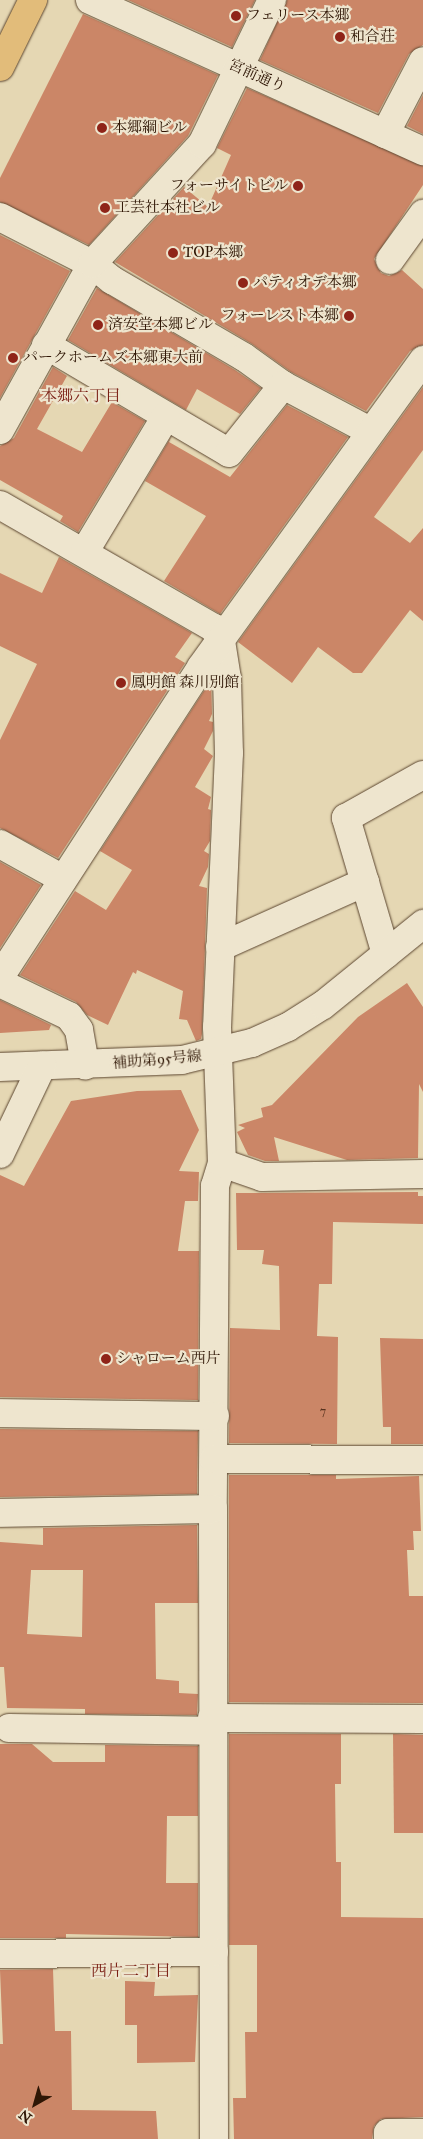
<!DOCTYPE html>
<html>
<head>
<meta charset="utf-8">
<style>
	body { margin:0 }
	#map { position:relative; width:423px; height:2139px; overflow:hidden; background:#e5d7b3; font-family:"IM FELL Great Primer","Noto Serif JP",serif }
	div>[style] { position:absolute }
	.building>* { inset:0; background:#cb8667 }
	.roads { filter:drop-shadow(0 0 1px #5c4630) drop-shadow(0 0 1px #5c4630) }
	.minor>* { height:28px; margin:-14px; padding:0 14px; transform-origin:14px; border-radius:14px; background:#eee5ce }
	.highway>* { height:28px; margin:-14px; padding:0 14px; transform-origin:14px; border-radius:14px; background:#e2bc7a }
	.dots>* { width:14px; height:14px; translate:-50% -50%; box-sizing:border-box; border:2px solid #eee5ce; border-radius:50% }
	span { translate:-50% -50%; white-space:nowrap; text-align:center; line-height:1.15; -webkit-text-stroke:4.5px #eee5ce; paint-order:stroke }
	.number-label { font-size:12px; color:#56321e }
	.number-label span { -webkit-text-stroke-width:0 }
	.poi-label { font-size:15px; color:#2f1605 }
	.left { translate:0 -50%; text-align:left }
	.right { translate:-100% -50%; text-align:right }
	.street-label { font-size:15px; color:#2f1605 }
	.neighbourhood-label { font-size:16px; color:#7a1f14 }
	.north { position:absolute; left:10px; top:2079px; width:50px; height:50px; -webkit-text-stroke:4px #eee5ce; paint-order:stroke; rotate:218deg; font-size:14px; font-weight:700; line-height:20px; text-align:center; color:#2f1605 }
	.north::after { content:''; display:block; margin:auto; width:18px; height:22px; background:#2f1605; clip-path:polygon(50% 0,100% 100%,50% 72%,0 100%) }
</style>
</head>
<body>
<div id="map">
	<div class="building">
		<div style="clip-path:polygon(128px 0,255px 0,232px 47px)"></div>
		<div style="clip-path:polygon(287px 0,423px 0,423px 45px,409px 54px,378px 113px,260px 60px)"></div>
		<div style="clip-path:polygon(83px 14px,218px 75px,188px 136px,89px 245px,0 202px,0 178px)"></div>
		<div style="clip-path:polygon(247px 88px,423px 166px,423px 185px,374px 259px,381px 273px,389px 276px,402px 270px,423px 289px,423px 345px,410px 351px,366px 411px,291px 372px,252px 344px,115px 262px,184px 187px,208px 207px,231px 155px,217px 148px)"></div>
		<div style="clip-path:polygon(423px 95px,423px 134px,407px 126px)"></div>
		<div style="clip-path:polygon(0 235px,70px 271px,0 398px)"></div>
		<div style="clip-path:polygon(97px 288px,235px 370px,261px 388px,240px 414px,197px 389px,186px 410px,68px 340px)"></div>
		<div style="clip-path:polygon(53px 367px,67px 376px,37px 429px,82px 452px,112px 402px,145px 421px,78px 532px,60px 521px,63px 516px,0 480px,0 446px,14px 438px)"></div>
		<div style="clip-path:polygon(423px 387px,423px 450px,374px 517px,410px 543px,423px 528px,423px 621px,410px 610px,362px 673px,353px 673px,318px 647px,292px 683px,238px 642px)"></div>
		<div style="clip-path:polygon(287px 405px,348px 437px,220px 614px,164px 581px,206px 516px,145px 481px,171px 437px,169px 442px,230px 477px)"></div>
		<div style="clip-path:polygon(59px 557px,192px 633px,175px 657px,185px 663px,58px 858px,0 828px,0 740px,37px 664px,0 646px,0 573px,42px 593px)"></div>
		<div style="clip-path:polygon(211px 680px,212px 714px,209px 721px,213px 722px,213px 731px,204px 749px,213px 756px,195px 787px,211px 797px,208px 809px,211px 810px,210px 841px,204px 851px,209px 854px,208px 867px,199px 886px,207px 888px,202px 1034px,201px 1039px,196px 1041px,187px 1020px,179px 1019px,183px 991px,137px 970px,136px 974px,133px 972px,108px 1025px,87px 1015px,76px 1002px,20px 975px,75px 891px,106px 910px,132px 870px,100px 851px)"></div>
		<div style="clip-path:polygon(0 862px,41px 885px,0 948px)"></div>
		<div style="clip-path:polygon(407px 983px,423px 1007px,423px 1092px,419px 1084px,418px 1158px,347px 1160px,274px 1137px,279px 1161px,265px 1161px,248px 1155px,237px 1132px,245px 1128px,238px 1125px,263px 1117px,261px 1108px,272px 1105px,358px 1017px)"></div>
		<div style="clip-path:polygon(0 1000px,51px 1025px,49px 1030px,0 1033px)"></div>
		<div style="clip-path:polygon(181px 1090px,199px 1130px,179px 1171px,199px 1172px,198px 1201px,185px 1201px,178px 1251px,199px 1251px,198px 1400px,0 1397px,0 1175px,24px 1186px,71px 1101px,137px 1091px)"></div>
		<div style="clip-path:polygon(418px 1192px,418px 1196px,423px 1196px,423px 1224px,333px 1222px,332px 1284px,319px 1284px,317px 1336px,338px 1337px,337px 1444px,229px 1443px,230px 1328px,280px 1330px,279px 1266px,262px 1264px,264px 1250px,237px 1250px,236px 1193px)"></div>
		<div style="clip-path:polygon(380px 1338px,423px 1339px,423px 1444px,391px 1444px,391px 1427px,383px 1427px)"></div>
		<div style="clip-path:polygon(0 1429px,198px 1431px,197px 1494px,0 1497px)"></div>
		<div style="clip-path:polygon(229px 1475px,336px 1475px,336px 1479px,419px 1476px,421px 1531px,413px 1531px,414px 1550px,407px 1550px,409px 1596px,423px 1596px,423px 1703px,229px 1702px)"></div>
		<div style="clip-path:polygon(evenodd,197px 1525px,198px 1603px,155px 1603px,156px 1679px,179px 1681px,179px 1693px,198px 1694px,197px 1715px,85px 1714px,85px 1709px,7px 1708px,4px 1667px,0 1667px,0 1542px,43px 1545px,43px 1528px,197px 1525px,31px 1570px,83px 1570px,82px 1637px,27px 1634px,31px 1570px)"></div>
		<div style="clip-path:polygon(229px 1734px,341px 1734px,341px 1784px,335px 1784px,336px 1862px,341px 1862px,341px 1917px,423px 1918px,423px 2117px,381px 2119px,374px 2126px,372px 2139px,234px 2139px,233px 2098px,246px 2098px,245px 2032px,257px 2032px,257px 1945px,229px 1945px)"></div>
		<div style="clip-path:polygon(393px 1734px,423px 1735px,423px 1833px,394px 1833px)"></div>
		<div style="clip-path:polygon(0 1744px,32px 1744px,53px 1762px,105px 1762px,105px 1745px,198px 1746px,198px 1816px,167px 1816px,166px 1883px,198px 1883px,198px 1937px,66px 1934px,66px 1938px,0 1938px)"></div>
		<div style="clip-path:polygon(53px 1969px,55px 2031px,71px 2031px,72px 2110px,156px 2111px,158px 2139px,0 2139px,0 2044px,3px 2044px,0 1970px)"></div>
		<div style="clip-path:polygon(125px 1981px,155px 1982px,154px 1996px,198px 1995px,195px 2062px,137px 2063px,137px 2025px,125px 2025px)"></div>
	</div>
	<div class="roads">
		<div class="minor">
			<div style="left:90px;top:0;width:366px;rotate:24.4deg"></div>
			<div style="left:385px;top:134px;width:82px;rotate:-62.5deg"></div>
			<div style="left:0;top:217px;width:103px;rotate:27.1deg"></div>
			<div style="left:92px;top:264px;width:26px;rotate:39deg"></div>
			<div style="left:112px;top:280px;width:153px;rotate:30.3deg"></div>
			<div style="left:244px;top:357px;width:48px;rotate:35.7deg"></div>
			<div style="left:283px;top:385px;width:98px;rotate:27.9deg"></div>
			<div style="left:390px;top:260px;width:57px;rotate:-54.3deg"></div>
			<div style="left:46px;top:345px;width:212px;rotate:30.5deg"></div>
			<div style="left:229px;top:453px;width:87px;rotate:-51.5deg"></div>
			<div style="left:0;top:430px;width:190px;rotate:-61deg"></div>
			<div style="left:92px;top:264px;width:163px;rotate:-47.5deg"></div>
			<div style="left:202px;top:144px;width:160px;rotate:-64.1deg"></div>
			<div style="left:0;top:505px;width:247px;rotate:29.9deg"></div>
			<div style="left:214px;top:628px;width:15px;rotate:62deg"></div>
			<div style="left:221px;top:641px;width:37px;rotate:81deg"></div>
			<div style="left:227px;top:678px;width:75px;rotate:88.5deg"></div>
			<div style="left:229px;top:753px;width:274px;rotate:92.5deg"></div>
			<div style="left:217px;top:1027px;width:136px;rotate:87.9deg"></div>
			<div style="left:222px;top:1163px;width:24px;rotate:107deg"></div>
			<div style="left:215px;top:1186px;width:323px;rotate:90.4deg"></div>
			<div style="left:213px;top:1509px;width:630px;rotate:89.91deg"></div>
			<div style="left:85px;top:551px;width:157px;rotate:-59deg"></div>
			<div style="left:0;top:844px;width:72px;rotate:29.1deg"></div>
			<div style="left:220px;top:947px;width:159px;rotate:-24.1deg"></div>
			<div style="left:386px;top:954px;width:142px;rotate:-106.4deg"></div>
			<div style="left:346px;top:818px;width:88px;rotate:-29.2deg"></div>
			<div style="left:0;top:977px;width:369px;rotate:-57deg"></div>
			<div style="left:201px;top:667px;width:379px;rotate:-54.1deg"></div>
			<div style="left:0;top:983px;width:76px;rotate:25.6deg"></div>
			<div style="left:69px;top:1016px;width:17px;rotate:54deg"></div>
			<div style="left:79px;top:1030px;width:36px;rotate:80deg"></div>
			<div style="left:0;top:1067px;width:182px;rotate:-2.2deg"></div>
			<div style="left:182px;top:1060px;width:72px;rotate:-13.7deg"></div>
			<div style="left:252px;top:1043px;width:39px;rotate:-24deg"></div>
			<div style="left:288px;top:1027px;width:41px;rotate:-32.2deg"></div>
			<div style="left:323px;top:1005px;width:129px;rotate:-39deg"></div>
			<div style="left:0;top:1154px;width:98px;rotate:-64.5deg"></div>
			<div style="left:222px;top:1163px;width:42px;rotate:19.3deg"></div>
			<div style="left:262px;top:1177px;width:161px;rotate:-1.1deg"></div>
			<div style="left:0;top:1413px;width:215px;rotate:0.8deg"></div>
			<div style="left:214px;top:1459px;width:209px;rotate:0.3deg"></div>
			<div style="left:0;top:1513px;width:213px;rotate:-1.1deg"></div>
			<div style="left:212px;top:1718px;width:211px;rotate:0.3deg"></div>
			<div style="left:9px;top:1728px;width:203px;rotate:0.8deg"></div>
			<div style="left:0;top:1954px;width:214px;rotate:-0.5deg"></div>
			<div style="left:388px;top:2139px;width:6px;rotate:-90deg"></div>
			<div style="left:388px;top:2133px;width:35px"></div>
		</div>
		<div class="highway">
			<div style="left:0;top:67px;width:75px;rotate:-63.8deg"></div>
		</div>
	</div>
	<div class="dots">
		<div style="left:236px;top:16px;background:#8f2418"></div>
		<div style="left:340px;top:37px;background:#8f2418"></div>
		<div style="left:102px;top:128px;background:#8f2418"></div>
		<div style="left:298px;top:186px;background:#8f2418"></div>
		<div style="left:105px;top:208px;background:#8f2418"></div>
		<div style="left:173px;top:253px;background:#8f2418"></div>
		<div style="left:243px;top:283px;background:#8f2418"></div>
		<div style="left:349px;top:316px;background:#8f2418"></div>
		<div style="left:98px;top:325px;background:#8f2418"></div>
		<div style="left:13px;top:358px;background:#8f2418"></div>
		<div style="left:121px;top:683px;background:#8f2418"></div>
		<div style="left:106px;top:1359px;background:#8f2418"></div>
	</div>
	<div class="number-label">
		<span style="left:323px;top:1412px">7</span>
	</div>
	<div class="poi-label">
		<span class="left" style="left:246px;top:16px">フェリース本郷</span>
		<span class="left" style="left:350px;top:37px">和合荘</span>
		<span class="left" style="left:112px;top:128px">本郷綱ビル</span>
		<span class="right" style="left:288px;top:186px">フォーサイトビル</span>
		<span class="left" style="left:115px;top:208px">工芸社本社ビル</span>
		<span class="left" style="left:183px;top:253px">TOP本郷</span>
		<span class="left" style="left:253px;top:283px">パティオデ本郷</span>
		<span class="right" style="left:339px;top:316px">フォーレスト本郷</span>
		<span class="left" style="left:108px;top:325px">済安堂本郷ビル</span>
		<span class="left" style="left:23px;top:358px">パークホームズ本郷東大前</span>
		<span class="left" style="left:131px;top:683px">鳳明館 森川別館</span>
		<span class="left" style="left:116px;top:1359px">シャローム西片</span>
	</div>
	<div class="street-label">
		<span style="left:257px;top:76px;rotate:24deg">宮前通り</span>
		<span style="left:157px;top:1060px;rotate:-5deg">補助第95号線</span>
	</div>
	<div class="neighbourhood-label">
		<span style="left:81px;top:396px">本郷六丁目</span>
		<span style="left:131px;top:1971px">西片二丁目</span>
	</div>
	<div class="north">N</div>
</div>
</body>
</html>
